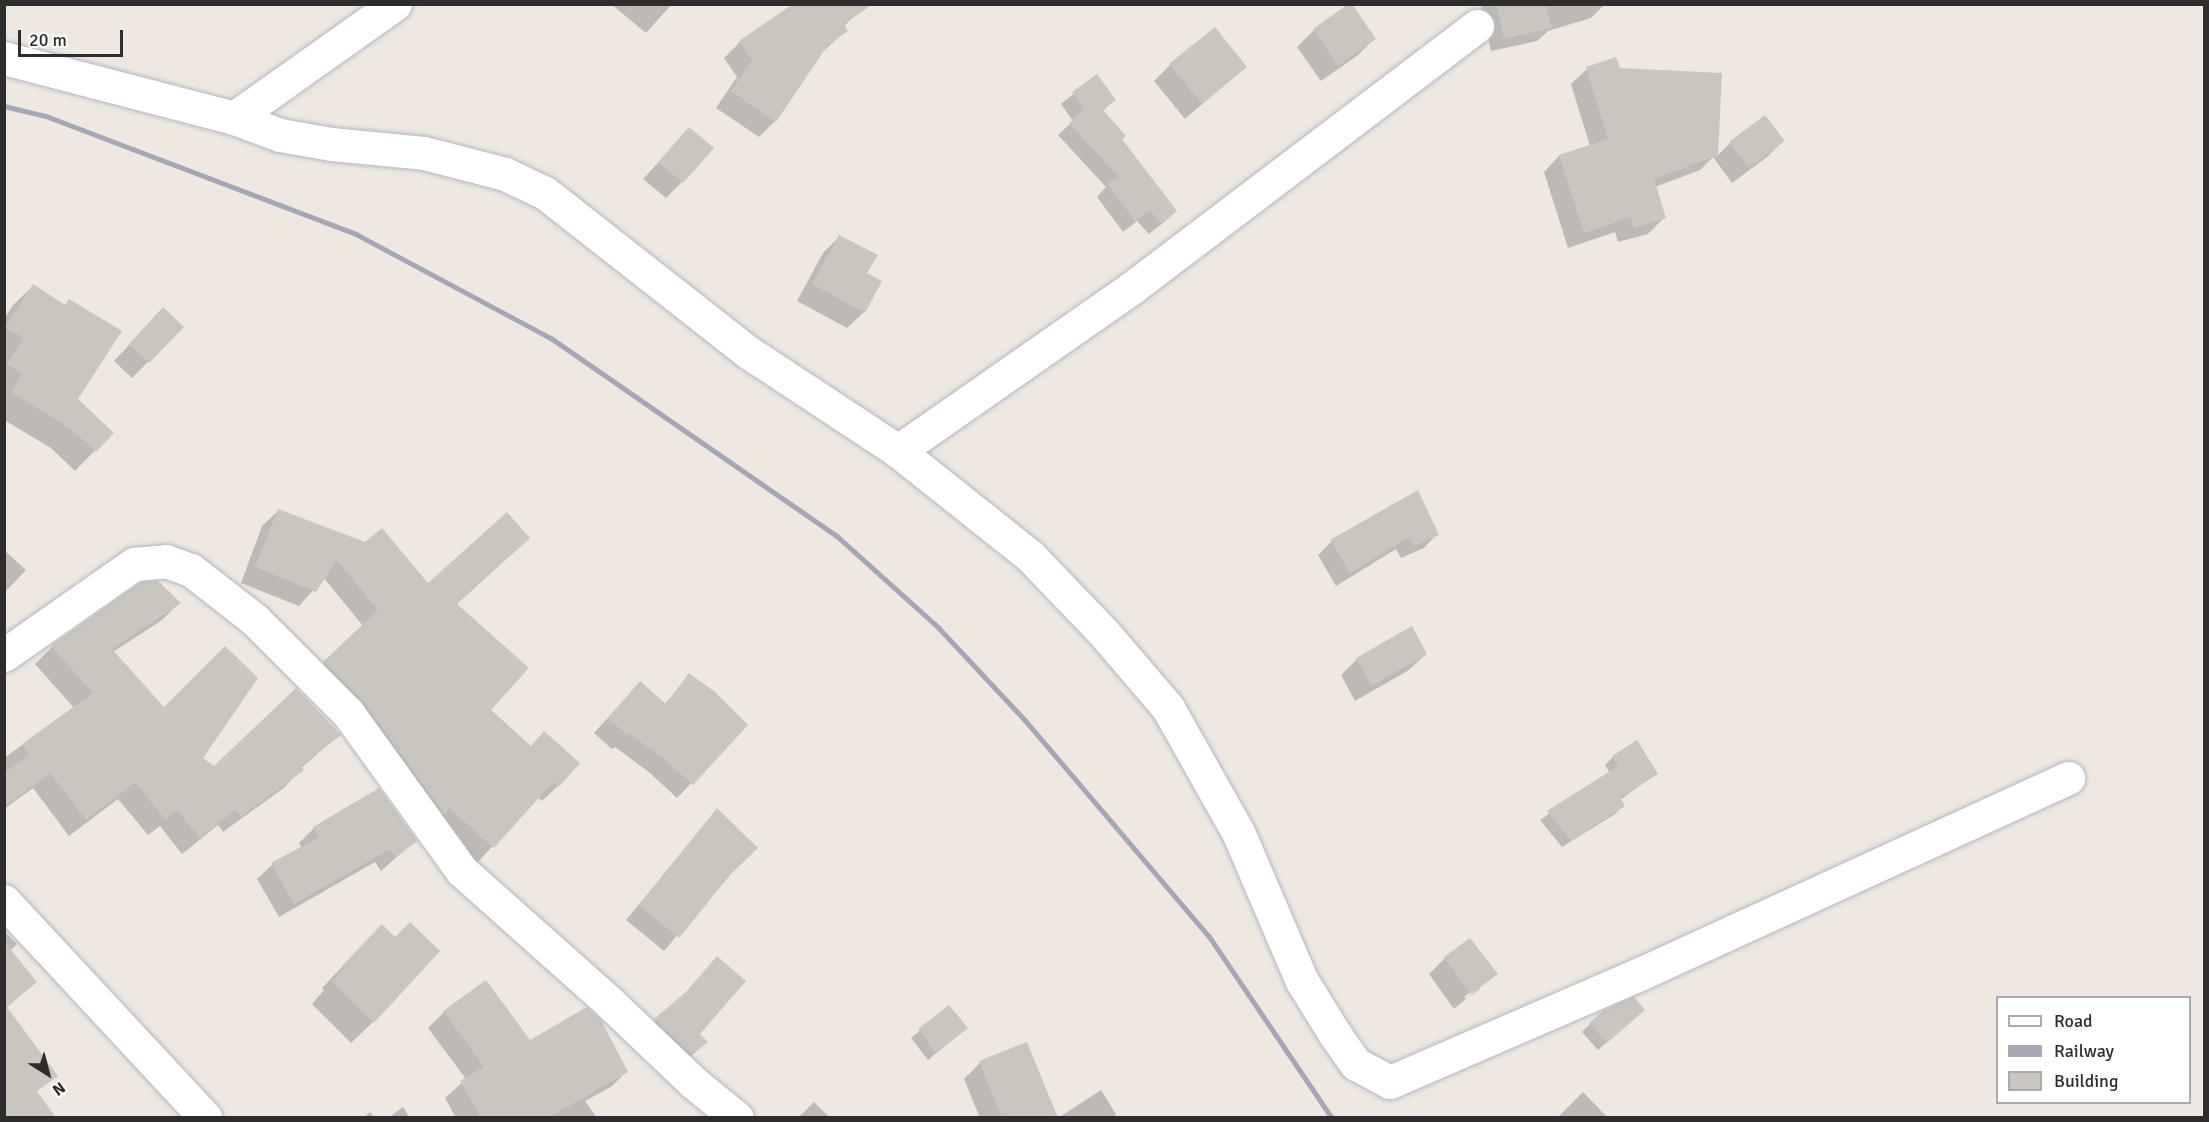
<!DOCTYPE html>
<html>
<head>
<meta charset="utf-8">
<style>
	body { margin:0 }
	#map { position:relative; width:2209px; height:1122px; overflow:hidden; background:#eee8e1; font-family:Signika,sans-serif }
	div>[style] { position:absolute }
	.shadow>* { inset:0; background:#0003 }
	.building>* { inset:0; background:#cac6bf }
	.roads { filter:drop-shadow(0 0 2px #b4b7c0) drop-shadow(0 0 2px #b4b7c0) }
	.minor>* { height:33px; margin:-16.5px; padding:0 16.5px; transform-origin:16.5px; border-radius:16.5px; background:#fff }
	.rail>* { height:4.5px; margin:-2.25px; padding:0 2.25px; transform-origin:2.25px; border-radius:2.25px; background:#a3a7b6 }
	span { translate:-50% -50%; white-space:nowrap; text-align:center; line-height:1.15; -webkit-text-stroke:6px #fff; paint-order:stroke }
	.frame { position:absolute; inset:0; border:6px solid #2d2d2d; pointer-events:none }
	.legend { position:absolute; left:1996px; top:996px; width:195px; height:108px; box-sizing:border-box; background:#fff; border:2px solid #ababab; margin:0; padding:8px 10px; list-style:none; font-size:18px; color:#2d2d2d }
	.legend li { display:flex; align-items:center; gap:12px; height:30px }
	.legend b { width:30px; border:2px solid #ababab }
	.north { position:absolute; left:18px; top:1044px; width:60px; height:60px; -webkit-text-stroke:4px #fff; paint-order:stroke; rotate:144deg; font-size:16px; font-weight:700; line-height:24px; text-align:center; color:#2d2d2d }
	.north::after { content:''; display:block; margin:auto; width:21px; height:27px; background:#2d2d2d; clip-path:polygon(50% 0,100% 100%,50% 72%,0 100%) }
	.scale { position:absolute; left:18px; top:30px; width:105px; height:27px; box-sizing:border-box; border:3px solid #2d2d2d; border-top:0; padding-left:8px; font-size:18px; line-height:21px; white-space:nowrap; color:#2d2d2d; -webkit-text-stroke:4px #fff; paint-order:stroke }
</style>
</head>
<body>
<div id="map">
	<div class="shadow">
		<div style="clip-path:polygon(611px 4px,672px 4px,646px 33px)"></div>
		<div style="clip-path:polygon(795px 4px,855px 15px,843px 27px,846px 31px,820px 54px,775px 121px,759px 137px,716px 108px,737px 77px,724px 58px,740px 42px)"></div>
		<div style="clip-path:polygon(1350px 4px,1374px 39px,1358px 55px,1321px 81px,1297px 47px,1314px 30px)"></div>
		<div style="clip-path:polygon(1484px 4px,1603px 4px,1604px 5px,1591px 18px,1548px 31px,1537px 41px,1491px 51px,1481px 8px)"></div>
		<div style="clip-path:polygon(1170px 65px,1245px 67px,1185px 119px,1154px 81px)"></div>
		<div style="clip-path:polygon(1587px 69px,1721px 74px,1716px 157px,1730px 143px,1783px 141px,1767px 157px,1732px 183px,1713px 157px,1700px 170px,1655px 187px,1664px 218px,1648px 234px,1618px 242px,1615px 232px,1568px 248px,1544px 172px,1559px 156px,1590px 146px,1571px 84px)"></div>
		<div style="clip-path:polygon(1096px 76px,1114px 100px,1102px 112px,1121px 139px,1163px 223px,1149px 234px,1137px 221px,1123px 232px,1097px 197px,1106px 187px,1058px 135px,1073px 121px,1061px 104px)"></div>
		<div style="clip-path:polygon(689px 129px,682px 182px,666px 198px,643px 179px)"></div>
		<div style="clip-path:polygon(839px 237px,865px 274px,864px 312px,847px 328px,797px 301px,823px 253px)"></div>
		<div style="clip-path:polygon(33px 286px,76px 400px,112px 433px,75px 471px,51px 448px,4px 420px,4px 319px,13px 305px)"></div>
		<div style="clip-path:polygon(147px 326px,182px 327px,132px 378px,114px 361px)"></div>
		<div style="clip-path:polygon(1417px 492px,1437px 534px,1424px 548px,1401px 558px,1396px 549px,1336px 586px,1318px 555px,1331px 542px)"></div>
		<div style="clip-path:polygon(278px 511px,428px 585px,456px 605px,489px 710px,558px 786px,542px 801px,538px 797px,477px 863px,434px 824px,309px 678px,363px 626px,324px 578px,299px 606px,241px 583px,262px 526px)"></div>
		<div style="clip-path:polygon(4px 550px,26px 570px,4px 593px)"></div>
		<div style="clip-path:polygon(141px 584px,179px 603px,162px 620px,113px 652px,201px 758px,214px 768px,339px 735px,301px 768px,285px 787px,223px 832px,218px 825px,182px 854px,160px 826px,148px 835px,118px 799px,69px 836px,33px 788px,4px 809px,4px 758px,74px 708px,35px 664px,52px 647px)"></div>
		<div style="clip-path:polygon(1426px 654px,1409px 670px,1355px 701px,1341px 675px,1357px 659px)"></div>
		<div style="clip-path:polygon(690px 675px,746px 725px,677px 798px,650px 773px,615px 747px,612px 749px,594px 733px,626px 698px,664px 705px)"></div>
		<div style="clip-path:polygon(1613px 757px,1656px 774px,1620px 800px,1623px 806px,1615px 814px,1562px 847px,1540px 820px,1610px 773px,1605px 765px)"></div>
		<div style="clip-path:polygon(717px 810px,726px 877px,664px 951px,626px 920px)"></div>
		<div style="clip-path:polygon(314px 828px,415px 841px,381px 871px,375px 862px,279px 917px,257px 879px,272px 865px,302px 848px,299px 843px)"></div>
		<div style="clip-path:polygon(4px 931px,17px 944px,10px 951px,35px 982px,4px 1010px)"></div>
		<div style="clip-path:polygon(360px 948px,373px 1022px,351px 1043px,312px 1004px,324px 990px,322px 988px)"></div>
		<div style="clip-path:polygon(717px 958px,698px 1034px,706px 1042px,689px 1058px,639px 1036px,678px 1001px)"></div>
		<div style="clip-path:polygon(evenodd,1445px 958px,1496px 974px,1454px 1009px,1429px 974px,1445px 958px,1480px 985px,1480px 989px,1466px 999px,1464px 997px,1480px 985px)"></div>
		<div style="clip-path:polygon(949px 1007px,966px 1028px,928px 1060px,911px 1038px)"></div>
		<div style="clip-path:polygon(444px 1012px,530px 1042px,626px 1072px,611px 1087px,585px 1101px,597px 1118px,456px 1118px,445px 1098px,466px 1079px,428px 1028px)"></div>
		<div style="clip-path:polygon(1635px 1017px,1598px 1050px,1582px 1032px,1590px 1024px)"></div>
		<div style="clip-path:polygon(980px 1063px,1056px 1118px,980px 1118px,964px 1079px)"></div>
		<div style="clip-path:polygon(1101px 1090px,1116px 1114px,1113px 1118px,1058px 1118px)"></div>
		<div style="clip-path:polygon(1583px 1092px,1608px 1118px,1557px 1118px)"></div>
		<div style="clip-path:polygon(814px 1102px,830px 1118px,798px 1118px)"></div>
		<div style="clip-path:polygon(403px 1107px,410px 1118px,388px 1118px)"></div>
		<div style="clip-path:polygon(370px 1112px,374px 1118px,363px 1118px)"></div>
	</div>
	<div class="building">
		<div style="clip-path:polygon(793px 4px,873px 4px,844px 24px,848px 31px,828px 45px,776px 122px,731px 91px,752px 60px,739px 41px)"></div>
		<div style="clip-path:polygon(1348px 4px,1352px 4px,1376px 39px,1338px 66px,1313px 29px)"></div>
		<div style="clip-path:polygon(1496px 4px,1545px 4px,1552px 28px,1504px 39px)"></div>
		<div style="clip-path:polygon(1215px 27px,1247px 67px,1202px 104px,1169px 64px)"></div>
		<div style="clip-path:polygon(1616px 57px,1620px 68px,1722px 73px,1718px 155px,1654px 179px,1666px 218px,1634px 228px,1631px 217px,1584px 233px,1559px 155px,1608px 139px,1586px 67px)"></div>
		<div style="clip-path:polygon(1097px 74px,1116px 100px,1103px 110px,1126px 136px,1122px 139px,1177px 211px,1162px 224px,1150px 211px,1135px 221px,1108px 184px,1118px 176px,1069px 123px,1084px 109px,1072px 92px)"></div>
		<div style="clip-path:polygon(1765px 115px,1785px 141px,1749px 168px,1729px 142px)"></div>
		<div style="clip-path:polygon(689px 127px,714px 148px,683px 183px,658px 162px)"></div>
		<div style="clip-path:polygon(839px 235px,878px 255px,867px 273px,882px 281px,865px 313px,812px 284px)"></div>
		<div style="clip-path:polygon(33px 284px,65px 305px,69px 299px,122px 331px,78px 399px,114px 433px,96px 452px,71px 429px,11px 392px,22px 374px,7px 364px,24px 338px,5px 328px)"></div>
		<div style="clip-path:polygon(163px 307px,184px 327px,149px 363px,129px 344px)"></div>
		<div style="clip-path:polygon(1418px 490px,1439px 535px,1414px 546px,1410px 537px,1350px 573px,1330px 540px)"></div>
		<div style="clip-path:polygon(278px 509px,365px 542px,382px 528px,428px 583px,507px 512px,530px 538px,457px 604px,529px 668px,491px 710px,531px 746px,544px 731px,580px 763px,559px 787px,553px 782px,494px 848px,449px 808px,445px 815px,363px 702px,323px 662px,378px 610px,337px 560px,316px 592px,255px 567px)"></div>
		<div style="clip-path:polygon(158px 581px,181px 603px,112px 649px,164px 707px,225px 646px,258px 678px,203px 758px,214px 766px,296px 688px,341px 735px,301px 766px,304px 770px,241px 817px,235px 810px,200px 838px,177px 810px,166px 820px,135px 783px,86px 820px,50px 773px,4px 807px,4px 773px,29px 755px,22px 744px,93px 693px,51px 646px,141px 582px)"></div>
		<div style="clip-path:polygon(1412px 626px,1427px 654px,1372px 686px,1356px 658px)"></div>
		<div style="clip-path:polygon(689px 673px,715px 692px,748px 725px,693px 785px,664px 759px,630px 734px,628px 736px,608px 718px,640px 681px,666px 704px)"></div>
		<div style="clip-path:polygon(1637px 740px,1658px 774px,1620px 798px,1625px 806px,1571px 841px,1547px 811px,1618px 766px,1612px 756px)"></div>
		<div style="clip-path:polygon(379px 788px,417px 841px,396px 857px,390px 849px,294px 904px,271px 863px,319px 837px,313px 827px)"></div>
		<div style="clip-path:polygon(717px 808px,758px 848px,730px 875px,679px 938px,639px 905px)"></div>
		<div style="clip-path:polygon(410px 922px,440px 951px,374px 1023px,332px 982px,344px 967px,342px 966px,382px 924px,395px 937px)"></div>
		<div style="clip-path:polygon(1470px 938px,1498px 974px,1471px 994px,1444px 957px)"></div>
		<div style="clip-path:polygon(4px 941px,37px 982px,7px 1007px,58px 1076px,37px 1091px,56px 1118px,4px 1118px)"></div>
		<div style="clip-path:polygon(717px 956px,746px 981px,700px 1034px,708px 1042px,692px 1055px,654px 1019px,686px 992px)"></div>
		<div style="clip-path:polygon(486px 980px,530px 1040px,587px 1007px,601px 1020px,628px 1072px,548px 1118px,481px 1118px,460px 1081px,484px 1067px,443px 1011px)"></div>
		<div style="clip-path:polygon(1634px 997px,1645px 1010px,1607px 1043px,1589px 1023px,1604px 1010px)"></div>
		<div style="clip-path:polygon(949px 1005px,968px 1028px,936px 1053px,918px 1029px)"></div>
		<div style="clip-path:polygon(1027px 1042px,1058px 1118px,1002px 1118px,979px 1061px)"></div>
	</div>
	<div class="roads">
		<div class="minor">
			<div style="left:4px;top:58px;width:238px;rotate:14.6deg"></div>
			<div style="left:234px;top:118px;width:49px;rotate:20.3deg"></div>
			<div style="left:280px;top:135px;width:52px;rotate:10deg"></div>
			<div style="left:331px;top:144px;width:93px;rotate:5.5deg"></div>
			<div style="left:424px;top:153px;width:84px;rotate:14.5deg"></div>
			<div style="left:505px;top:174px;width:44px;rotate:25.4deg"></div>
			<div style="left:545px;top:193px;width:258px;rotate:38.1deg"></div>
			<div style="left:748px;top:352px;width:180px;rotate:33.4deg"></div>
			<div style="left:898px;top:451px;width:169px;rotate:38.5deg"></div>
			<div style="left:1030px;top:556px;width:107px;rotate:46.1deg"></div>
			<div style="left:1104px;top:633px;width:99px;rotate:49.5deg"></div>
			<div style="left:1168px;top:708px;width:142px;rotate:60.6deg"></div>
			<div style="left:1238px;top:832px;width:162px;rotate:66.8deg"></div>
			<div style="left:1302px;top:981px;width:61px;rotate:58.4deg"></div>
			<div style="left:1334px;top:1033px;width:38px;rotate:55deg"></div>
			<div style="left:1356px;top:1064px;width:38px;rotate:28deg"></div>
			<div style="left:1390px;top:1082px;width:272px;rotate:-23.4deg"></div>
			<div style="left:1640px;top:974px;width:471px;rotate:-24.6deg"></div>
			<div style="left:234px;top:118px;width:197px;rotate:-35.3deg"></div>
			<div style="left:898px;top:451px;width:287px;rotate:-34.9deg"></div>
			<div style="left:1133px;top:287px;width:432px;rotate:-37.2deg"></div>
			<div style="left:4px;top:655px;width:159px;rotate:-35deg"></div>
			<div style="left:134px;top:564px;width:32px;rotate:-5deg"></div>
			<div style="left:166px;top:561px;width:27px;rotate:20deg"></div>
			<div style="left:191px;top:570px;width:81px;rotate:38deg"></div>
			<div style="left:255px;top:620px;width:132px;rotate:45deg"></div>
			<div style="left:348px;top:713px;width:195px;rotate:54.2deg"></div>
			<div style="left:462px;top:871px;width:198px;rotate:41.7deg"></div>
			<div style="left:610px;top:1003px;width:116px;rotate:43.6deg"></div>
			<div style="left:694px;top:1083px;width:55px;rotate:39.1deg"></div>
			<div style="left:4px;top:901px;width:296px;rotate:47.1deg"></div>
		</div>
	</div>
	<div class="rail">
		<div style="left:4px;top:106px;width:43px;rotate:13.4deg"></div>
		<div style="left:46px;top:116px;width:332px;rotate:20.8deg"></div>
		<div style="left:356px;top:234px;width:221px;rotate:28.1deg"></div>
		<div style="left:551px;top:338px;width:348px;rotate:34.7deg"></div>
		<div style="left:837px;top:536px;width:137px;rotate:42deg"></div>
		<div style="left:939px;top:628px;width:126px;rotate:46.9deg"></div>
		<div style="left:1025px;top:720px;width:284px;rotate:49.6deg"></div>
		<div style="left:1209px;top:936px;width:220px;rotate:55.9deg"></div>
	</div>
	<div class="frame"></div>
	<ul class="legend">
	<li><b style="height:8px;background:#fff"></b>Road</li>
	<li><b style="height:8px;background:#a3a7b6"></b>Railway</li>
	<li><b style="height:16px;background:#cac6bf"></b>Building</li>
	</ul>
	<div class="north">N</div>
	<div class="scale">20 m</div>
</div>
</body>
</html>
